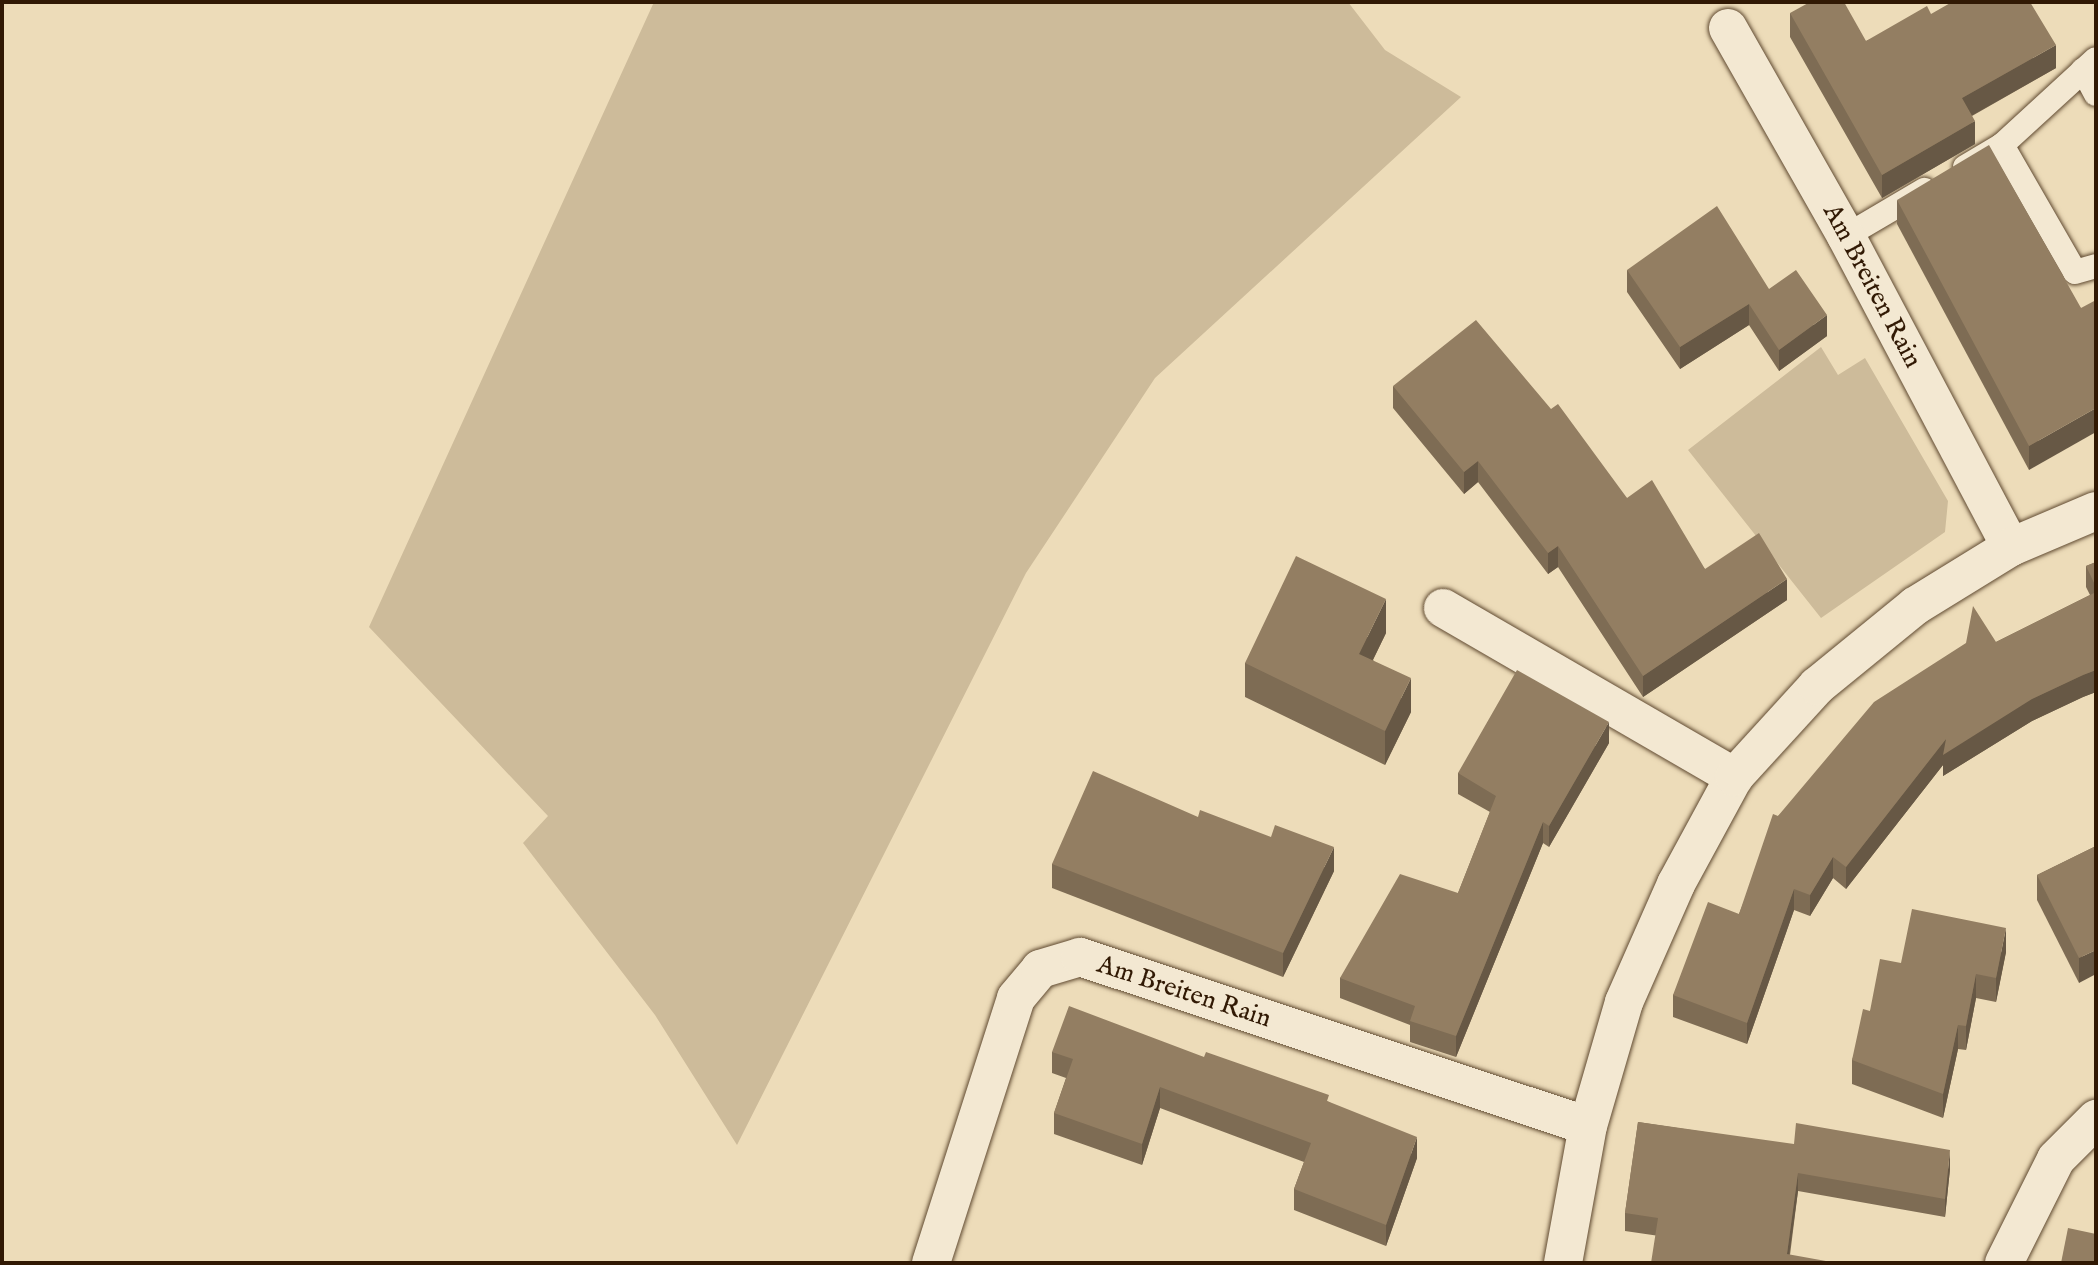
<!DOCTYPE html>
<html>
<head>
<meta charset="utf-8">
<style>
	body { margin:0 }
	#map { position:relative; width:2098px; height:1265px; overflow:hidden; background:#eddcb9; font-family:"IM FELL English",serif }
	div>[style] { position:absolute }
	.green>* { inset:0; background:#cdbb9a }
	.roads { filter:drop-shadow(0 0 2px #604a31) drop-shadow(0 0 2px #604a31) }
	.service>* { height:24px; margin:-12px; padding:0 12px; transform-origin:12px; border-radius:12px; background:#f3e8d2 }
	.minor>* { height:38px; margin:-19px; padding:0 19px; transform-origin:19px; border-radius:19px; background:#f3e8d2 }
	.wall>* { inset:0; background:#7e6c54 }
	.shaded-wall>* { inset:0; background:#675845 }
	.building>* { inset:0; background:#937e62 }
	span { translate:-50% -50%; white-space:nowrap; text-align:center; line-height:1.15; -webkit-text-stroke:6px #f3e8d2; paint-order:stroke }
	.street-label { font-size:26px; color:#311904 }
	.frame { position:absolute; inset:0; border:4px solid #311904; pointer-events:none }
</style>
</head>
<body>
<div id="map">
	<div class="green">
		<div style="clip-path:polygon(654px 2px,1348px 2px,1385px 50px,1461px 97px,1155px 378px,1026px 573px,737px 1145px,655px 1015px,523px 843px,548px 816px,369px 627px)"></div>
		<div style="clip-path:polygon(1821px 347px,1838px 375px,1865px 358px,1948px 501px,1945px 532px,1821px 618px,1688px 450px)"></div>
	</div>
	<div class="roads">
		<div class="service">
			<div style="left:2083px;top:70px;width:27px;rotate:62deg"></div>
			<div style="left:2002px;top:145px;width:146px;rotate:60.1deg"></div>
			<div style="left:2075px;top:272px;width:22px;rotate:-16deg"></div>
			<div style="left:1965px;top:167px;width:43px;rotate:-30.7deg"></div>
			<div style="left:2002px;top:145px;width:127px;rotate:-42.5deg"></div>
			<div style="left:1846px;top:236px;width:91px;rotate:-30.5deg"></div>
		</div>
		<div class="minor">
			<div style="left:1728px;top:28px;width:239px;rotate:60.4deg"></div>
			<div style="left:1846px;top:236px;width:352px;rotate:62.1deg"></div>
			<div style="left:1443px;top:608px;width:337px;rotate:30.1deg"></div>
			<div style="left:931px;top:1263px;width:278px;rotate:-72.2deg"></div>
			<div style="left:1016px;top:998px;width:38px;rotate:-50deg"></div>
			<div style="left:1040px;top:969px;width:42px;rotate:-16.7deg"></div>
			<div style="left:1080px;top:957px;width:535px;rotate:18.4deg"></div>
			<div style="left:1563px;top:1263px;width:139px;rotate:-79.7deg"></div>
			<div style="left:1588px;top:1126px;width:129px;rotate:-73.8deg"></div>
			<div style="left:1624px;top:1002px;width:129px;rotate:-66.2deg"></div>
			<div style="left:1676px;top:884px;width:122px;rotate:-61.5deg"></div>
			<div style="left:1734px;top:777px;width:123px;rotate:-47.6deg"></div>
			<div style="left:1817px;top:686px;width:127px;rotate:-39.2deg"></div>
			<div style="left:1915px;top:606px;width:113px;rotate:-31.6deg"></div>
			<div style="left:2011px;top:547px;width:92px;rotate:-23deg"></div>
			<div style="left:2004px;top:1263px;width:116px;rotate:-63.4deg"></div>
			<div style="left:2056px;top:1159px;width:57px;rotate:-45deg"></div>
		</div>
	</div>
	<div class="wall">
		<div style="clip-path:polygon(1790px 13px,1866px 41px,1931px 14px,2056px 68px,1972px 116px,1975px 144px,1882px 198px,1790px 37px)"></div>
		<div style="clip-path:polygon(1897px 200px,2081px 308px,2029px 470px,1897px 224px)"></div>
		<div style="clip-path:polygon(1627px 270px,1769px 289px,1827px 336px,1779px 371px,1749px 325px,1680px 369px,1627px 292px)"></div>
		<div style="clip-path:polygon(1393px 386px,1627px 498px,1705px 569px,1787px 600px,1643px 697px,1558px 567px,1548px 574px,1478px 482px,1464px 494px,1393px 408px)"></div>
		<div style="clip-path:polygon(2096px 562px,2096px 692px,2083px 697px,2032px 721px,1943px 776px,1943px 765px,1846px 889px,1833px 878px,1810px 916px,1794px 910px,1747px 1044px,1673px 1017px,1673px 995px,1739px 914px,1778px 816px,1996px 642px,2090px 595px,2086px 587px,2086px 566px)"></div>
		<div style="clip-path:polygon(1386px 633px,1373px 660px,1411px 712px,1385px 765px,1245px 697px,1245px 663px)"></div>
		<div style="clip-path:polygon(1609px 743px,1549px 847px,1543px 843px,1456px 1057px,1410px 1042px,1410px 1025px,1340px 998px,1340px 978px,1458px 893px,1490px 812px,1458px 794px,1458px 773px)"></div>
		<div style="clip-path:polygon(1198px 817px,1334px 871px,1283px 977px,1052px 888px,1052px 864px)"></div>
		<div style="clip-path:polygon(2096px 846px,2079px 983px,2037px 900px,2037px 875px)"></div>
		<div style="clip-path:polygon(2006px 952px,1996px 1002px,1976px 998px,1966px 1050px,1958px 1049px,1943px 1118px,1852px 1084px,1852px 1060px,1870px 1011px,1901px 963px)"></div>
		<div style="clip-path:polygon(1052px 1052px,1204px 1057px,1329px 1102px,1417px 1158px,1386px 1246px,1294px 1210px,1294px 1189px,1304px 1162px,1160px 1108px,1142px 1165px,1054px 1134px,1054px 1113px,1066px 1078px,1052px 1073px)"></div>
		<div style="clip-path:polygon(1638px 1122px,1950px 1169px,1945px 1217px,1798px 1191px,1790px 1255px,1625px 1231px,1625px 1213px)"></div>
	</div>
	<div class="shaded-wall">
		<div style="clip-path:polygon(2056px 45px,2056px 68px,1962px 121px,1962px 98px)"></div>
		<div style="clip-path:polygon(1975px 121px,1975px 144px,1882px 198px,1882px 175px)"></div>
		<div style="clip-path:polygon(1749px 304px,1749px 325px,1680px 369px,1680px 347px)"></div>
		<div style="clip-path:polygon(1827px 315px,1827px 336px,1779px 371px,1779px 350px)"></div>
		<div style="clip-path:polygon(2096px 408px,2096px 432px,2029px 470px,2029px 446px)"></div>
		<div style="clip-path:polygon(1478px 461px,1478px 482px,1464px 494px,1464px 472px)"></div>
		<div style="clip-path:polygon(1558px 546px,1558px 567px,1548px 574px,1548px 553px)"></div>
		<div style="clip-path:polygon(1787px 579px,1787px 600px,1643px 697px,1643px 676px)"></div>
		<div style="clip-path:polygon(1386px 599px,1386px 633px,1359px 688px,1359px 654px)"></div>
		<div style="clip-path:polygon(2096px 670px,2096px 692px,2083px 697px,2032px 721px,1943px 776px,1943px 765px,1846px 889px,1846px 867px,1946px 739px,2083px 675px)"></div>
		<div style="clip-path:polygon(1411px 678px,1411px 712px,1385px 765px,1385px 731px)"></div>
		<div style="clip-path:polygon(1609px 722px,1609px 743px,1549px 847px,1549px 826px)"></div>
		<div style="clip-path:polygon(1543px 822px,1543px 843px,1456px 1057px,1456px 1036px)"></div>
		<div style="clip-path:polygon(1334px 847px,1334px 871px,1283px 977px,1283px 953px)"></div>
		<div style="clip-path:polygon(1833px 857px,1833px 878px,1810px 916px,1810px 895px)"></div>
		<div style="clip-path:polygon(1794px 889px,1794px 910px,1747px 1044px,1747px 1023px)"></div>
		<div style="clip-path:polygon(2006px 928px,2006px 952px,1996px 1002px,1996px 978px)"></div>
		<div style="clip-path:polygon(2096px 950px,2096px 974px,2079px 983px,2079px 958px)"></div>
		<div style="clip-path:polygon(1976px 974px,1976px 998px,1966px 1050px,1966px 1026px)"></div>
		<div style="clip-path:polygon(1958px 1025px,1958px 1049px,1943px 1118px,1943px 1094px)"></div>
		<div style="clip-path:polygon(1160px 1087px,1160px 1108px,1142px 1165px,1142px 1144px)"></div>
		<div style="clip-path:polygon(1417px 1137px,1417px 1158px,1386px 1246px,1386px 1225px)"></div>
		<div style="clip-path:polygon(1950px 1150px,1950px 1169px,1945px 1217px,1945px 1199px)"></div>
		<div style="clip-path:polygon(1798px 1173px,1798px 1191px,1788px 1263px,1787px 1254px)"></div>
	</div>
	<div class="building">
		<div style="clip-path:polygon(1810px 2px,1844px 2px,1866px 41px,1927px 6px,1931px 14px,1952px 2px,2030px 2px,2056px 45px,1962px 98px,1975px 121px,1882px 175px,1790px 13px)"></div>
		<div style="clip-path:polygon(1989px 145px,2081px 308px,2096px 300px,2096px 408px,2029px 446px,1897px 200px)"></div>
		<div style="clip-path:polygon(1717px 206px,1769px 289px,1796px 270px,1827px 315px,1779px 350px,1749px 304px,1680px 347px,1627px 270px)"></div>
		<div style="clip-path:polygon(1476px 320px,1551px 409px,1558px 404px,1627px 498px,1652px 480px,1705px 569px,1759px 533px,1787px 579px,1643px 676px,1558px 546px,1548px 553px,1478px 461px,1464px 472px,1393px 386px)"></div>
		<div style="clip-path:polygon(1296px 556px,1386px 599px,1359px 654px,1411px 678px,1385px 731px,1245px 663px)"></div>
		<div style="clip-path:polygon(2096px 562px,2096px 587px,2086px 566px)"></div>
		<div style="clip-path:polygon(2096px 592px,2096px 670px,2083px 675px,2032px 699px,1943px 755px,1946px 739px,1846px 867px,1833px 857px,1810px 895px,1794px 889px,1747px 1023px,1673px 995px,1708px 902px,1739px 914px,1773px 814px,1778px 816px,1874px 702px,1966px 643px,1973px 606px,1996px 642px)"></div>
		<div style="clip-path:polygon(1517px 670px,1609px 722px,1549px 826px,1543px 822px,1456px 1036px,1410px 1021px,1415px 1006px,1340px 978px,1400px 874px,1458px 893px,1496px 796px,1458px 773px)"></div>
		<div style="clip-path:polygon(1093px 771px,1198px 817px,1200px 810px,1271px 837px,1275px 825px,1334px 847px,1283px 953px,1052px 864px)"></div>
		<div style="clip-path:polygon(2096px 846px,2096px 950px,2079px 958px,2037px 875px)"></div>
		<div style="clip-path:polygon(1912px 909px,2006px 928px,1996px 978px,1976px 974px,1966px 1026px,1958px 1025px,1943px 1094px,1852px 1060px,1863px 1009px,1870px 1011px,1880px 959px,1901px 963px)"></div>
		<div style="clip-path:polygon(1069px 1006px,1204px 1057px,1206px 1052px,1329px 1095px,1327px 1101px,1417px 1137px,1386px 1225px,1294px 1189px,1311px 1143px,1160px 1087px,1142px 1144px,1054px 1113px,1073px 1059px,1052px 1052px)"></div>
		<div style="clip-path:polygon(1638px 1122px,1794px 1144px,1796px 1123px,1950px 1150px,1945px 1199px,1798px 1173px,1787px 1254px,1837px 1263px,1651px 1263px,1658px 1218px,1625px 1213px)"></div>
		<div style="clip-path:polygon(2068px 1228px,2096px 1234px,2096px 1263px,2061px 1263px)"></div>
	</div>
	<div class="street-label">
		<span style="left:1872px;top:286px;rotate:62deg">Am Breiten Rain</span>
		<span style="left:1184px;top:992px;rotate:18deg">Am Breiten Rain</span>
	</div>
	<div class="frame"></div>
</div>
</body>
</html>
